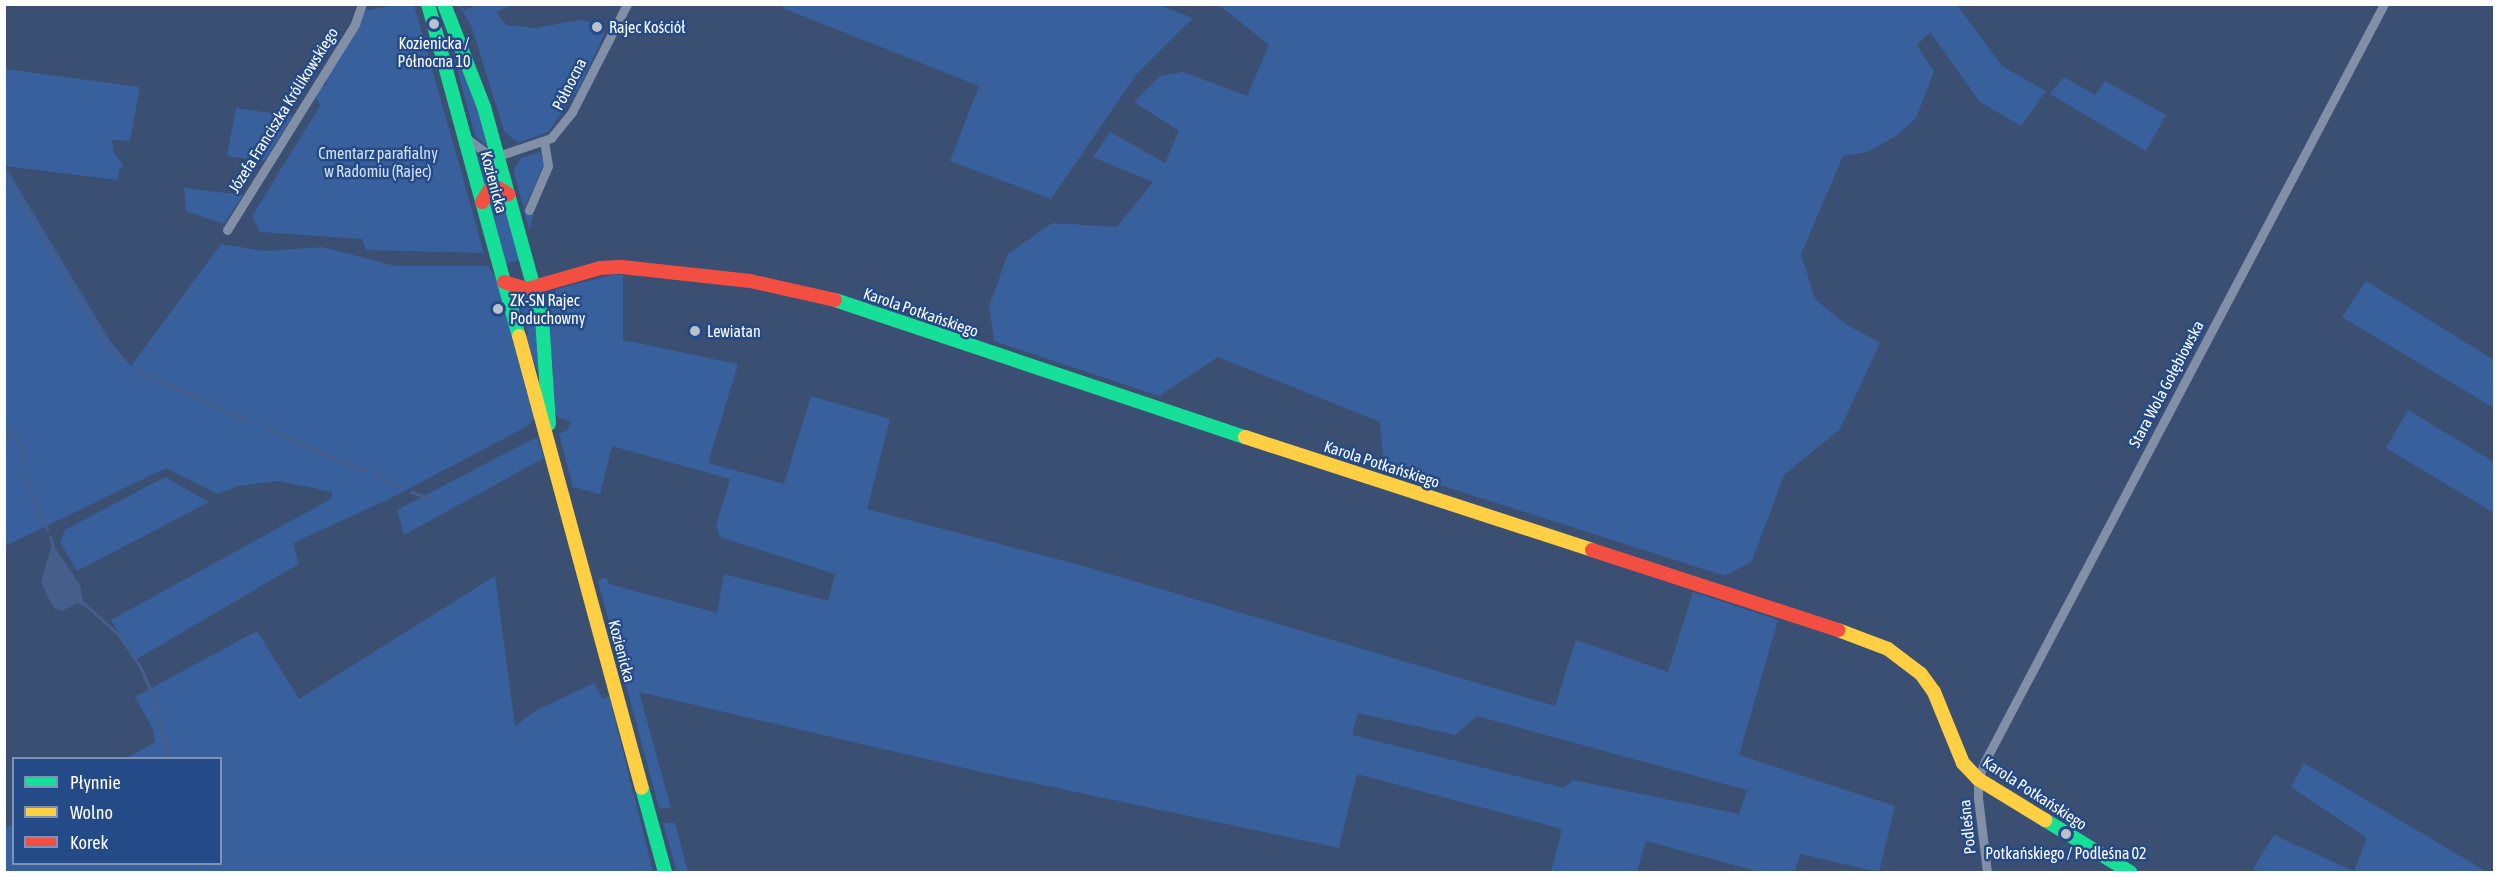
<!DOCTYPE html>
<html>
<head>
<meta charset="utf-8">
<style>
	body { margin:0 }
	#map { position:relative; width:2499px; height:877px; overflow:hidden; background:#3a4f71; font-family:"Asap Condensed",sans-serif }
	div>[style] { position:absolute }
	.green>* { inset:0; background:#38609d }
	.water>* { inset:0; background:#455f8a }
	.stream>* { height:3px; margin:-1.5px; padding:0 1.5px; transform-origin:1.5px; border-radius:1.5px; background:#455f8a }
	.street>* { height:9px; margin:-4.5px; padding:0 4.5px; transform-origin:4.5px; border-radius:4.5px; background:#8190a6 }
	.fast>* { height:14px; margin:-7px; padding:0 7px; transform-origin:7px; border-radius:7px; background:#16e098 }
	.slow>* { height:14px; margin:-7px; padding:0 7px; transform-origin:7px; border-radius:7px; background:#ffcf43 }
	.jam>* { height:14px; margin:-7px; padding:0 7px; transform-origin:7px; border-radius:7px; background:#f24e42 }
	.dots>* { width:16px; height:16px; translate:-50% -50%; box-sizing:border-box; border:3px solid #244a87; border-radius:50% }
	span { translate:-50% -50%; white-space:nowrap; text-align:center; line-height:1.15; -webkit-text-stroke:5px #244a87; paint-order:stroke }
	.poi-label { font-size:16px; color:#fff }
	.left { translate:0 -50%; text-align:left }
	.street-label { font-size:16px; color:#fff }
	.park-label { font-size:16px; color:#d3e1f7 }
	.frame { position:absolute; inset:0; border:6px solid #fff; pointer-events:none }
	.legend { position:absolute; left:12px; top:757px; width:210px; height:108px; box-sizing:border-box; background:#244a87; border:2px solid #7c92b7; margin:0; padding:8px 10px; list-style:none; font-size:18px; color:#fff }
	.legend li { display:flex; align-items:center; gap:12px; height:30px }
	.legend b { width:30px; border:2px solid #7c92b7 }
</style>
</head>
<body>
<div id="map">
	<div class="green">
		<div style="clip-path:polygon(784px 4px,1156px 4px,1193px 18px,1136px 75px,1051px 199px,950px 161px,979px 86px,783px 8px)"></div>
		<div style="clip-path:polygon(395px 5px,414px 5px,484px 253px,366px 250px,362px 239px,260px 232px,252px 216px,320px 106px,314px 92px,327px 84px,325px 76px,364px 11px)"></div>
		<div style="clip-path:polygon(459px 5px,465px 10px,475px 5px,512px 5px,496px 12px,506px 25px,536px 28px,579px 20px,605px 24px,604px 35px,579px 88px,548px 132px,518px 143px,504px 131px,472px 28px)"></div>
		<div style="clip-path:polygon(1219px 5px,1957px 5px,2002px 66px,2046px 91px,2021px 126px,1980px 102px,1930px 32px,1917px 45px,1934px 72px,1916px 118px,1896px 136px,1867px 152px,1843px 156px,1801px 254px,1815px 299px,1844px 323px,1880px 343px,1840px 429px,1784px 475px,1752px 561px,1725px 576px,1384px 467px,1380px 422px,1218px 357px,1159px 396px,994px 341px,989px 306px,1008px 254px,1052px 223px,1117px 227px,1153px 182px,1093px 157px,1110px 132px,1165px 163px,1179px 131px,1134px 102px,1160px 76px,1183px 72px,1247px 96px,1269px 45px)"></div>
		<div style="clip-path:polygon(457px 53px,472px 90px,491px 151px,475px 135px,453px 54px)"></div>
		<div style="clip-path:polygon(5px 69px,140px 87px,130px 141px,112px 140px,114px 153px,124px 166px,119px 169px,118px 180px,5px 166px,110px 341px,131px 366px,221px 244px,265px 251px,323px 247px,395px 266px,488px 266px,499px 283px,536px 417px,526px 427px,389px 499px,293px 543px,299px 564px,135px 660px,111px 620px,331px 499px,332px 492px,279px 481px,238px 486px,218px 494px,166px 468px,5px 546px)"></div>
		<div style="clip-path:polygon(2064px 77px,2095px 95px,2105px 81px,2166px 115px,2146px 151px,2050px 94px)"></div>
		<div style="clip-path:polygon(236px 108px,293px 116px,264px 161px,227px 156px)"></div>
		<div style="clip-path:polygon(540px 152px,544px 164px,524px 209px,534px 214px,529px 229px,514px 172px,514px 169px,521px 158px)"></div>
		<div style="clip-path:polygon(477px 153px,492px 162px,498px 183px,491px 181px,485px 186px)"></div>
		<div style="clip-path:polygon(184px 188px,243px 195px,224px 224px,186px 211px)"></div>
		<div style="clip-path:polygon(494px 197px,505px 201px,520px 260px,505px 264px,489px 205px)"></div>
		<div style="clip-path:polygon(evenodd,612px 275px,623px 275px,623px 340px,738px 364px,708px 463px,784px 484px,811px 396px,890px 419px,867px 509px,1076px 564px,1555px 706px,1576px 640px,1668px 672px,1693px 592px,1778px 620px,1739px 755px,1895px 806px,1879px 872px,1800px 854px,1795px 872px,1760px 872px,1646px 841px,1637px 872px,1551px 872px,1562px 829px,1357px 774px,1339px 848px,986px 773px,639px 692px,671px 808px,659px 808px,598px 581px,606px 577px,609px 584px,717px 613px,724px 574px,828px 601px,835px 574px,720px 537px,716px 526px,730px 479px,612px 446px,600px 494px,573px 487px,559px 434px,567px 430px,571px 422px,556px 416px,548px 303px,557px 289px,612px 275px,1358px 713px,1455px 735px,1477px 716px,1747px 790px,1739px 814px,1573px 780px,1564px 788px,1352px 735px,1358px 713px)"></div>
		<div style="clip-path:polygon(2366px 281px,2494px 360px,2494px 408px,2342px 317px)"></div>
		<div style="clip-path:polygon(530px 295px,540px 336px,538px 373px,525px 339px,528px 333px,521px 308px,513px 297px)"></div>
		<div style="clip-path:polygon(2408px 410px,2494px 462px,2494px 513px,2386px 448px)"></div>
		<div style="clip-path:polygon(537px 437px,544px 458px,404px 535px,397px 510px)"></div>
		<div style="clip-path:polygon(165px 477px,209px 502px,77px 571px,60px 542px,65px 530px)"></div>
		<div style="clip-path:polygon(495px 576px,515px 726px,535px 711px,594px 683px,603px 699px,609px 696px,653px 872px,5px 872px,5px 829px,13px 824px,14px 864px,220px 864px,220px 758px,127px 758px,155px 742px,153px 729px,135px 697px,257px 631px,299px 699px)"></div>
		<div style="clip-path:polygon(2304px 763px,2487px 872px,2259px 872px,2253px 869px,2274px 835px,2354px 871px,2367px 838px,2291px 787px)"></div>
		<div style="clip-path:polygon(663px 823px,675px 823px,688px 872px,677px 872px)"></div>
	</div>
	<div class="water">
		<div style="clip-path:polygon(52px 543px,80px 585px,84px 605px,76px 604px,62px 611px,54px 608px,46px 594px,41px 582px)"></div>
	</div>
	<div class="stream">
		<div style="left:4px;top:173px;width:204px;rotate:59deg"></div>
		<div style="left:109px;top:348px;width:19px;rotate:43deg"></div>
		<div style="left:134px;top:369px;width:128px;rotate:24.4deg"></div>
		<div style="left:262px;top:426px;width:112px;rotate:23.6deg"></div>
		<div style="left:4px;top:428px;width:25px;rotate:43deg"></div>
		<div style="left:22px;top:445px;width:39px;rotate:84deg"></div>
		<div style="left:26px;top:484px;width:50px;rotate:65deg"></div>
		<div style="left:373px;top:475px;width:33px;rotate:23deg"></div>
		<div style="left:411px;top:492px;width:22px;rotate:18deg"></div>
		<div style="left:50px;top:537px;width:9px;rotate:72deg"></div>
		<div style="left:82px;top:602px;width:48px;rotate:41.6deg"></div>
		<div style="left:118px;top:634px;width:40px;rotate:56deg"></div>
		<div style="left:140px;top:667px;width:29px;rotate:65deg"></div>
		<div style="left:152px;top:693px;width:67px;rotate:75.3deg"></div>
		<div style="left:198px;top:864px;width:9px;rotate:69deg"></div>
	</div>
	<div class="street">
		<div style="left:465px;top:137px;width:25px;rotate:37deg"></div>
		<div style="left:485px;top:152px;width:14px;rotate:17deg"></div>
		<div style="left:498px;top:156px;width:56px;rotate:-18.8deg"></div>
		<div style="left:551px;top:138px;width:33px;rotate:-51deg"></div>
		<div style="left:572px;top:112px;width:121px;rotate:-63deg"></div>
		<div style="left:529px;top:210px;width:48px;rotate:-66.6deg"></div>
		<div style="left:548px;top:166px;width:25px;rotate:-99deg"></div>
		<div style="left:227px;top:230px;width:243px;rotate:-58.1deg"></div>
		<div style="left:355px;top:24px;width:21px;rotate:-71deg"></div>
		<div style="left:1987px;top:872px;width:75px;rotate:-96.9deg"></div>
		<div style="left:1978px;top:798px;width:19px;rotate:-90deg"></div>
		<div style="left:1978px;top:779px;width:19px;rotate:-69deg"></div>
		<div style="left:1985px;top:761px;width:856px;rotate:-62.21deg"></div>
	</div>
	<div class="fast">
		<div style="left:428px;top:4px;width:344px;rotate:74.7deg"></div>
		<div style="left:444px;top:4px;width:110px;rotate:68.8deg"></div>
		<div style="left:484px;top:107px;width:219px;rotate:74.6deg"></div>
		<div style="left:542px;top:318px;width:106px;rotate:86.2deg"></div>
		<div style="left:835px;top:300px;width:432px;rotate:18.5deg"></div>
		<div style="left:642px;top:788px;width:87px;rotate:74.7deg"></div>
		<div style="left:2045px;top:820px;width:100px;rotate:31.5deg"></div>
	</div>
	<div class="slow">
		<div style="left:519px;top:336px;width:468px;rotate:74.8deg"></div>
		<div style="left:1245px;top:437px;width:365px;rotate:18deg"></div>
		<div style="left:1838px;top:630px;width:53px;rotate:20.8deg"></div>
		<div style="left:1888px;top:649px;width:41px;rotate:37.1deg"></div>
		<div style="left:1921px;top:674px;width:22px;rotate:54deg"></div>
		<div style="left:1934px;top:692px;width:77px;rotate:67.8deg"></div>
		<div style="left:1963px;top:763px;width:22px;rotate:47deg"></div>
		<div style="left:1978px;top:779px;width:79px;rotate:31.5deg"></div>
	</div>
	<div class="jam">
		<div style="left:482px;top:202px;width:15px;rotate:-58deg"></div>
		<div style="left:490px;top:189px;width:8px;rotate:-7deg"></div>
		<div style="left:498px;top:188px;width:12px;rotate:31deg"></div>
		<div style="left:504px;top:282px;width:24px;rotate:17deg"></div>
		<div style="left:527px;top:289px;width:76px;rotate:-16deg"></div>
		<div style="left:600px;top:268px;width:22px;rotate:-3deg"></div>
		<div style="left:622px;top:267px;width:129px;rotate:6.2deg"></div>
		<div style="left:750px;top:281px;width:87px;rotate:12.6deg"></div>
		<div style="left:1592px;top:550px;width:259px;rotate:18deg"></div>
	</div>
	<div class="dots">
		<div style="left:434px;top:24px;background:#bac1cd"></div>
		<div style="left:597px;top:27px;background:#bac1cd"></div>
		<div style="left:498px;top:309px;background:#bac1cd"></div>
		<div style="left:695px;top:331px;background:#bac1cd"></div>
		<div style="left:2066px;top:834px;background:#bac1cd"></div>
	</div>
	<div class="poi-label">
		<span class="left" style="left:609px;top:27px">Rajec Kościół</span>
		<span style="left:434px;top:52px">Kozienicka /<br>Północna 10</span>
		<span class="left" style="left:510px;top:309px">ZK-SN Rajec<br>Poduchowny</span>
		<span class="left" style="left:707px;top:331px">Lewiatan</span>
		<span style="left:2066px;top:853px">Potkańskiego / Podleśna 02</span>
	</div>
	<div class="street-label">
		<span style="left:569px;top:84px;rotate:-63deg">Północna</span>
		<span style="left:283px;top:110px;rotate:-58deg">Józefa Franciszka Królikowskiego</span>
		<span style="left:494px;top:182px;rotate:75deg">Kozienicka</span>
		<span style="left:921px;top:312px;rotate:19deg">Karola Potkańskiego</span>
		<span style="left:2166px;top:384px;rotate:-62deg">Stara Wola Gołębiowska</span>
		<span style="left:1382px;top:464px;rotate:18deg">Karola Potkańskiego</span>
		<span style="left:622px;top:651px;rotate:75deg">Kozienicka</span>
		<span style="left:2035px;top:793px;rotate:33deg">Karola Potkańskiego</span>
		<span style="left:1967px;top:827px;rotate:-96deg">Podleśna</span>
	</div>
	<div class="park-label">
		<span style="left:378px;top:162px">Cmentarz parafialny<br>w Radomiu (Rajec)</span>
	</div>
	<div class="frame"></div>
	<ul class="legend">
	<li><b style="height:8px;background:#16e098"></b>Płynnie</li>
	<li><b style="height:8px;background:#ffcf43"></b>Wolno</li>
	<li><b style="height:8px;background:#f24e42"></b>Korek</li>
	</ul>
</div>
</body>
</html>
